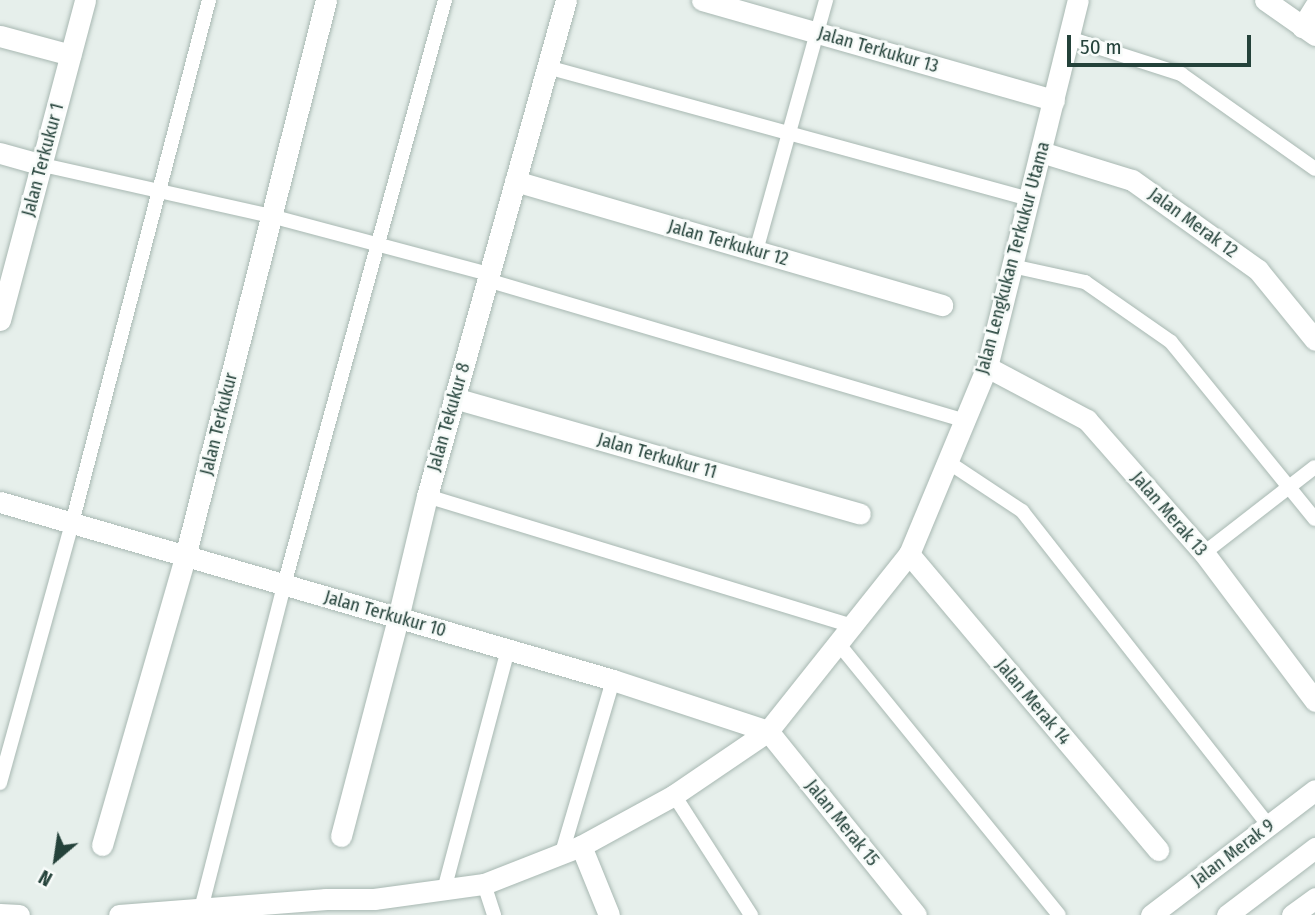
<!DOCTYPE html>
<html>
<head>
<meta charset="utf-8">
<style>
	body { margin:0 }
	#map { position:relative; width:1315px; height:915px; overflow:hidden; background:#e6efeb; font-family:"Fira Sans Condensed",sans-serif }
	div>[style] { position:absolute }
	.roads { filter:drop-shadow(0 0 2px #a8b8b2) drop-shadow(0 0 2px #a8b8b2) }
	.lane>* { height:14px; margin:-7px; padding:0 7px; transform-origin:7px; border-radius:7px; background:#fff }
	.street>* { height:21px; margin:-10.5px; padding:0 10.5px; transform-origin:10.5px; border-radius:10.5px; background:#fff }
	.secondary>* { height:21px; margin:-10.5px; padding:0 10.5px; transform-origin:10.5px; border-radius:10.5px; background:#fff }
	span { translate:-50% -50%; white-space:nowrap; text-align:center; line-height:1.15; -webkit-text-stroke:5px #f7fbf9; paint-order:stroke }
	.street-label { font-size:18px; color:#24423a }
	.north { position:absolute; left:21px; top:824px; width:70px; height:70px; -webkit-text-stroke:5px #f7fbf9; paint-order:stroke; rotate:209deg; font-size:19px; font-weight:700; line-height:28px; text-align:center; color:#24423a }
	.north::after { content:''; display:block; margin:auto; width:24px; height:32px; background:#24423a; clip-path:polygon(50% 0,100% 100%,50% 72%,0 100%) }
	.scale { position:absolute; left:1067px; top:35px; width:184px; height:32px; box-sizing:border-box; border:4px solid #24423a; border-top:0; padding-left:9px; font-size:21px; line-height:24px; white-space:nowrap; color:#24423a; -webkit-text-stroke:5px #f7fbf9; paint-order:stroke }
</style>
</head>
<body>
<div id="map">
	<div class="roads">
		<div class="lane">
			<div style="left:1069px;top:38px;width:118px;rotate:17.8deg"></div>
			<div style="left:1181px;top:74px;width:164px;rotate:35.3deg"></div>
			<div style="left:547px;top:67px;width:500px;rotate:15.3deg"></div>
			<div style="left:43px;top:165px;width:234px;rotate:12.6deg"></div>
			<div style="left:271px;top:216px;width:226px;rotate:14.9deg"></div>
			<div style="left:756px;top:251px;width:261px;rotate:-74.4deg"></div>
			<div style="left:1012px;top:266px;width:75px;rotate:12.4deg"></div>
			<div style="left:1085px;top:282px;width:105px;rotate:34.9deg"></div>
			<div style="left:1171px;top:342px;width:228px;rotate:50.9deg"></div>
			<div style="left:487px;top:280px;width:498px;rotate:16.4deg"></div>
			<div style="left:948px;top:462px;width:89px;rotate:33.5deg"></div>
			<div style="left:1022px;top:511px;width:400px;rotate:51.9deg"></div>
			<div style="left:427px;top:496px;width:443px;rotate:17deg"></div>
			<div style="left:1204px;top:553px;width:140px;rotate:-37.8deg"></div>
			<div style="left:838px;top:643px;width:350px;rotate:50.9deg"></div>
			<div style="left:0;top:783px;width:270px;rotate:-74.5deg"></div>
			<div style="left:72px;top:523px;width:541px;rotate:-75.32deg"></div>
			<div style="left:674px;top:795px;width:143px;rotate:57.3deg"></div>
			<div style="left:561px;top:856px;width:184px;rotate:-73.5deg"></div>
			<div style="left:484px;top:884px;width:33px;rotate:72deg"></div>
			<div style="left:444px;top:890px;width:248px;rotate:-75.1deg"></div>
			<div style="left:201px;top:909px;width:334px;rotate:-75.6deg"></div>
			<div style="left:284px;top:585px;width:607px;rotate:-74.61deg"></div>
		</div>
		<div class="street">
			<div style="left:702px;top:0;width:366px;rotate:15.9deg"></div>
			<div style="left:1265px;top:0;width:61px;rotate:35deg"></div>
			<div style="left:1302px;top:27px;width:25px;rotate:-58deg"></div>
			<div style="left:0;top:36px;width:73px;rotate:15deg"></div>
			<div style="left:1041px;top:152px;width:95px;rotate:17.1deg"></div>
			<div style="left:1132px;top:180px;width:155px;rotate:35.5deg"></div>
			<div style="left:1258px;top:270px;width:90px;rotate:50.8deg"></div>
			<div style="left:0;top:153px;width:45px;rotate:15.6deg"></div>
			<div style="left:515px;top:181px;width:445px;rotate:16.2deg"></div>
			<div style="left:0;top:320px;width:331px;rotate:-75.1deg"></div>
			<div style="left:987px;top:367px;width:113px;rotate:27.9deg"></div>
			<div style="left:1087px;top:420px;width:177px;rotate:48.7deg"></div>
			<div style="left:1204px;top:553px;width:185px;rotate:53.1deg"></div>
			<div style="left:454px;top:398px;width:422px;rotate:15.9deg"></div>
			<div style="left:0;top:502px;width:638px;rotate:16.19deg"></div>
			<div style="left:613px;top:680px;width:163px;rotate:18.2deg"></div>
			<div style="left:909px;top:554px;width:387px;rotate:49.9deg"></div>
			<div style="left:768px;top:731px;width:236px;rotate:51.2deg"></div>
			<div style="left:341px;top:836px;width:225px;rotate:-75.3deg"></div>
			<div style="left:398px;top:618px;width:125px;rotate:-76.6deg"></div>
			<div style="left:427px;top:496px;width:515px;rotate:-74.34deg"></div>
			<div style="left:102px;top:845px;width:300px;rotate:-73.9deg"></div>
			<div style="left:185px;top:557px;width:575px;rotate:-75.79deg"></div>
			<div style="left:581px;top:846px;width:74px;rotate:67.9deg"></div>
			<div style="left:0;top:914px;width:19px;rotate:3deg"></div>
			<div style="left:119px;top:915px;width:208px;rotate:-4.4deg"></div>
			<div style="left:326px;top:899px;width:48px"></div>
			<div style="left:374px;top:899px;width:111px;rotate:-7.8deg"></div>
			<div style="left:484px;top:884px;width:104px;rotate:-21.4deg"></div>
			<div style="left:581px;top:846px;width:106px;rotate:-28.7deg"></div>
			<div style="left:674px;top:795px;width:114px;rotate:-34.2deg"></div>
			<div style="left:768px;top:731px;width:226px;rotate:-51.5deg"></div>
			<div style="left:909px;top:554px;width:203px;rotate:-67.4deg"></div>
			<div style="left:987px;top:367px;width:378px;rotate:-76.1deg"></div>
			<div style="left:1151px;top:915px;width:206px;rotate:-37.3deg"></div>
		</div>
		<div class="secondary">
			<div style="left:1227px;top:915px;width:111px;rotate:-37.3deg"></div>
			<div style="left:1292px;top:915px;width:29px;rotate:-36deg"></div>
		</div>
	</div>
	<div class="street-label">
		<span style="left:878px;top:50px;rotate:16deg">Jalan Terkukur 13</span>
		<span style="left:43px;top:160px;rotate:-75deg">Jalan Terkukur 1</span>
		<span style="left:1193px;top:223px;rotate:36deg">Jalan Merak 12</span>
		<span style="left:728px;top:243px;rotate:16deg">Jalan Terkukur 12</span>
		<span style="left:1013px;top:258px;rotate:-75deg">Jalan Lengkukan Terkukur Utama</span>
		<span style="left:449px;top:417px;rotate:-74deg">Jalan Tekukur 8</span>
		<span style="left:219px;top:424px;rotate:-76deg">Jalan Terkukur</span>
		<span style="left:657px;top:456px;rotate:16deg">Jalan Terkukur 11</span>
		<span style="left:1169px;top:514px;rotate:49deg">Jalan Merak 13</span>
		<span style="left:385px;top:614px;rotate:16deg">Jalan Terkukur 10</span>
		<span style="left:1033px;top:702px;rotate:50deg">Jalan Merak 14</span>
		<span style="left:842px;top:823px;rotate:51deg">Jalan Merak 15</span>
		<span style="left:1233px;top:853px;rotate:-37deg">Jalan Merak 9</span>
	</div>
	<div class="north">N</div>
	<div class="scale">50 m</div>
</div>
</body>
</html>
